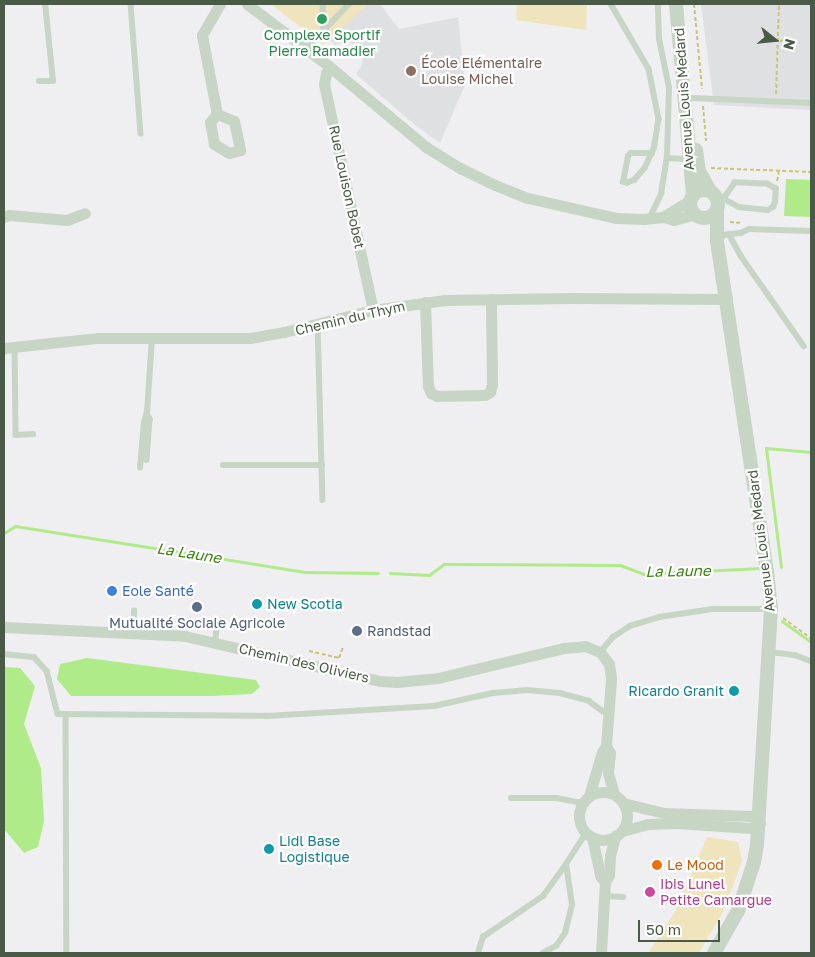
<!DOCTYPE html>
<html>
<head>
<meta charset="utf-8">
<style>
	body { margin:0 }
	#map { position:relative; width:815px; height:957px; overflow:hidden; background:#efeef1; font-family:"Golos Text",sans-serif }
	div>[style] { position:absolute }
	.education>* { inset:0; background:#dfe0e2 }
	.green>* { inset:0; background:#efe4bc }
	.water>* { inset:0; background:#b0eb89 }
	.stream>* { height:3px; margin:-1.5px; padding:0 1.5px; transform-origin:1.5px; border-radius:1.5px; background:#b0eb89 }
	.path>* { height:2px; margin-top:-1px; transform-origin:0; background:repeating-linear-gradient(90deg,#ccc474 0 4px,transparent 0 6.5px) }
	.service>* { height:5.5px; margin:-2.75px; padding:0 2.75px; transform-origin:2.75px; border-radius:2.75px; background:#c7d5c4 }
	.minor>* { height:11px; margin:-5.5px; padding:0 5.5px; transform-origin:5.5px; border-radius:5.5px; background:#c7d5c4 }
	.minor>.ring { margin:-5.5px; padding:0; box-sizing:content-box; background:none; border:11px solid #c7d5c4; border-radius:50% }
	.tertiary>* { height:14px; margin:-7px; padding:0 7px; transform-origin:7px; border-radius:7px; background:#c7d5c4 }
	.tertiary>.ring { margin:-7px; padding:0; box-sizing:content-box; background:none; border:14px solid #c7d5c4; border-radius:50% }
	.dots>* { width:14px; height:14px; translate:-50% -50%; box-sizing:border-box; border:2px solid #fff; border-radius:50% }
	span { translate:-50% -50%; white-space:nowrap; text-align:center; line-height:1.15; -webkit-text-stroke:4.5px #fff; paint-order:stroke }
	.leisure-label { font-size:14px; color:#27864d }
	.education-label { font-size:14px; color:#785e54 }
	.left { translate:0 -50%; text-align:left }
	.street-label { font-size:14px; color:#495b46 }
	.shop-label { font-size:14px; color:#366cbe }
	.culture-label { font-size:14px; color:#0d838f }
	.right { translate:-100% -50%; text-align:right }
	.service-label { font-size:14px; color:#4e5e75 }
	.food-label { font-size:14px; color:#c56008 }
	.hotel-label { font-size:14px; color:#b23c85 }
	.water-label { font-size:15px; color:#3c820e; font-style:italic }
	.frame { position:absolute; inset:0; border:5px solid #495b46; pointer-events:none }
	.north { position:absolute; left:750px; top:15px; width:50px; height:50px; -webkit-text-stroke:4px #fff; paint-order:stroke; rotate:106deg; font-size:14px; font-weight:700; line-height:20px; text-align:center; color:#495b46 }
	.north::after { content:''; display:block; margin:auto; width:18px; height:22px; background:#495b46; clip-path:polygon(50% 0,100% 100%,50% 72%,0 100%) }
	.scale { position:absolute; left:638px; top:920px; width:82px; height:22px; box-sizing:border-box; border:2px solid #495b46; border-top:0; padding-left:6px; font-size:15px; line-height:18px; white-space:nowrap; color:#495b46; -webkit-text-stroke:4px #fff; paint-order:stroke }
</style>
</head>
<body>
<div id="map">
	<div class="education">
		<div style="clip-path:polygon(368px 4px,380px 4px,399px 29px,458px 17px,465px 85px,440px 143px,415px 125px,356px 74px,361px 67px,363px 58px,361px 50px,348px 41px,335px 45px,329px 39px)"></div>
		<div style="clip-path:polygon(701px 4px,811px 4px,811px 110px,714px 105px)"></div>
	</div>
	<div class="green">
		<div style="clip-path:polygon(271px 4px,368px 4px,323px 45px)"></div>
		<div style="clip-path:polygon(517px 4px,587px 4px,586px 30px,516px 20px)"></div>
		<div style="clip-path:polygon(707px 837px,738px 842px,742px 861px,724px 910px,699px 953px,648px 953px,676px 910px)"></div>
	</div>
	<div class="water">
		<div style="clip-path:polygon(786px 179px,811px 180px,811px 217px,784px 216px)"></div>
		<div style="clip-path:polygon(87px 658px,256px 680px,260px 687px,252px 694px,212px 696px,71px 696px,57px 679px,60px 664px)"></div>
		<div style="clip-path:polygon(4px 667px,20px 668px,35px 686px,24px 724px,41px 768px,44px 821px,38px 847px,24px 853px,4px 829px)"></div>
	</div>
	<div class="stream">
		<div style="left:4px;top:533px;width:13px;rotate:-32deg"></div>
		<div style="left:15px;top:526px;width:295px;rotate:9deg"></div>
		<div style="left:306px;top:572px;width:72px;rotate:0.8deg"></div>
		<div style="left:781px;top:567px;width:120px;rotate:-97.2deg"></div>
		<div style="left:766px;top:448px;width:45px;rotate:5.1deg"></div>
		<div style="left:390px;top:573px;width:39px;rotate:3deg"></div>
		<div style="left:429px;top:575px;width:19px;rotate:-36deg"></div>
		<div style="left:444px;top:564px;width:176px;rotate:0.3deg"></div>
		<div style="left:620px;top:565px;width:25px;rotate:21deg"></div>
		<div style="left:643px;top:574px;width:117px;rotate:-2.9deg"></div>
		<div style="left:782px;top:621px;width:36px;rotate:36deg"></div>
	</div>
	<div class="path">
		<div style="left:694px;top:4px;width:85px;rotate:84.6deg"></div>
		<div style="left:761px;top:40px;width:23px;rotate:2deg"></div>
		<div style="left:776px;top:94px;width:90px;rotate:-88.1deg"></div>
		<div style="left:703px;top:106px;width:35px;rotate:85deg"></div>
		<div style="left:711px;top:168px;width:100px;rotate:2.3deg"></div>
		<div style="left:777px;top:181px;width:10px;rotate:-79deg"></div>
		<div style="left:730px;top:222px;width:13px;rotate:4deg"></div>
		<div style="left:783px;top:618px;width:34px;rotate:36deg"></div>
		<div style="left:309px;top:651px;width:31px;rotate:13deg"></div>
		<div style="left:339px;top:658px;width:12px;rotate:-70deg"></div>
	</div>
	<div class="service">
		<div style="left:131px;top:4px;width:130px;rotate:85.6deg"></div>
		<div style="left:323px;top:4px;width:24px;rotate:88deg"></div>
		<div style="left:611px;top:4px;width:75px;rotate:59.7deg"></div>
		<div style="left:649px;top:69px;width:51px;rotate:78.7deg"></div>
		<div style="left:659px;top:119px;width:30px;rotate:99deg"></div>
		<div style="left:654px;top:149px;width:21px;rotate:115deg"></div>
		<div style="left:645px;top:168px;width:16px;rotate:130deg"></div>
		<div style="left:635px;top:180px;width:8px;rotate:157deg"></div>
		<div style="left:628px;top:183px;width:5px;rotate:-169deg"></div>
		<div style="left:623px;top:182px;width:26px;rotate:-79deg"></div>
		<div style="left:628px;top:156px;width:4px;rotate:-45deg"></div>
		<div style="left:631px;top:153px;width:21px"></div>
		<div style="left:307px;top:48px;width:61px;rotate:-46.3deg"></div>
		<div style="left:39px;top:81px;width:14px"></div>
		<div style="left:53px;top:81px;width:77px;rotate:-95.9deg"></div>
		<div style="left:693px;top:98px;width:118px;rotate:2.4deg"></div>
		<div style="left:667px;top:158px;width:21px;rotate:3deg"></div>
		<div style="left:718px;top:201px;width:6px;rotate:-18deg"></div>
		<div style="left:724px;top:199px;width:17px;rotate:28deg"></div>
		<div style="left:739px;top:207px;width:29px;rotate:6deg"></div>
		<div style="left:768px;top:210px;width:6px;rotate:-31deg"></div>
		<div style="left:773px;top:207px;width:5px;rotate:-68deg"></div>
		<div style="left:775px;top:202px;width:13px;rotate:-86deg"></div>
		<div style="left:776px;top:189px;width:10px;rotate:-151deg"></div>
		<div style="left:767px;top:184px;width:32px;rotate:-178deg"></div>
		<div style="left:735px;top:183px;width:19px;rotate:125deg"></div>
		<div style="left:649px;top:219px;width:28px;rotate:-64deg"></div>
		<div style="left:661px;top:194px;width:36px;rotate:-81deg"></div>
		<div style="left:667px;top:158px;width:70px;rotate:-88.4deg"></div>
		<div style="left:669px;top:88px;width:50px;rotate:-101.5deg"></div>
		<div style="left:659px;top:39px;width:35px;rotate:-92deg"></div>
		<div style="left:729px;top:234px;width:25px;rotate:61deg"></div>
		<div style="left:741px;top:256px;width:110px;rotate:55deg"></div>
		<div style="left:719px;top:240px;width:7px;rotate:-45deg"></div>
		<div style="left:724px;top:235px;width:17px;rotate:-7deg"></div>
		<div style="left:741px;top:233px;width:9px;rotate:-27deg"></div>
		<div style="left:749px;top:229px;width:62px;rotate:1.8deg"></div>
		<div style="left:318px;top:324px;width:176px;rotate:88.4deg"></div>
		<div style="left:15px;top:347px;width:88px;rotate:89.3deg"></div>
		<div style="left:16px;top:435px;width:17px;rotate:-3deg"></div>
		<div style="left:147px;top:413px;width:7px;rotate:63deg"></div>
		<div style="left:150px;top:419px;width:41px;rotate:94.2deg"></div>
		<div style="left:223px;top:465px;width:99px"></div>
		<div style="left:140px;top:468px;width:46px;rotate:-85deg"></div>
		<div style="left:144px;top:422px;width:9px;rotate:-72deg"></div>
		<div style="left:147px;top:413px;width:75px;rotate:-86.2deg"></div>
		<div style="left:133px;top:632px;width:21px;rotate:-87deg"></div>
		<div style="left:215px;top:643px;width:20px;rotate:-84deg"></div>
		<div style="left:600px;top:652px;width:20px;rotate:-49deg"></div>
		<div style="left:613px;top:637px;width:20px;rotate:-33deg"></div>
		<div style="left:630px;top:626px;width:30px;rotate:-17deg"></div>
		<div style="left:659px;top:617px;width:56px;rotate:-8.3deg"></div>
		<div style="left:714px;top:609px;width:57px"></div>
		<div style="left:770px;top:652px;width:25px;rotate:7deg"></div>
		<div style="left:795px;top:655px;width:17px;rotate:21deg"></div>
		<div style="left:4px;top:654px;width:30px;rotate:6deg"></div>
		<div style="left:34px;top:657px;width:19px;rotate:47deg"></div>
		<div style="left:47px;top:671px;width:44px;rotate:75.7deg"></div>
		<div style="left:58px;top:714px;width:209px;rotate:0.5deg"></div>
		<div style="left:267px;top:716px;width:167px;rotate:-3.4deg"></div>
		<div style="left:434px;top:706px;width:60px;rotate:-12.4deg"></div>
		<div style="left:493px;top:693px;width:34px;rotate:-5deg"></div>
		<div style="left:527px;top:690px;width:33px;rotate:5deg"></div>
		<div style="left:560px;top:693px;width:30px;rotate:15deg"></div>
		<div style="left:589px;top:701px;width:17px;rotate:36deg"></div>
		<div style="left:603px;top:711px;width:7px;rotate:8deg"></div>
		<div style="left:66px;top:714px;width:239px;rotate:89.8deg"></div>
		<div style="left:511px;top:798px;width:46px"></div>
		<div style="left:557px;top:798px;width:25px;rotate:11deg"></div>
		<div style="left:604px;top:896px;width:19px;rotate:3deg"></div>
		<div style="left:478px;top:953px;width:17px;rotate:-73deg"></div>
		<div style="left:483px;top:937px;width:73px;rotate:-34.3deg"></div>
		<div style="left:543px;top:896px;width:39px;rotate:-54deg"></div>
		<div style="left:543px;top:953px;width:15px;rotate:-28deg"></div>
		<div style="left:556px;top:946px;width:16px;rotate:-55deg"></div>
		<div style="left:565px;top:933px;width:29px;rotate:-76deg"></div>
		<div style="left:572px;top:905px;width:41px;rotate:-98.3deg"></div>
		<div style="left:566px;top:864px;width:37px;rotate:-57deg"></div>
	</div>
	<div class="minor">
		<div style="left:247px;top:4px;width:104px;rotate:37.2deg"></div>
		<div style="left:330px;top:67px;width:125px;rotate:39.8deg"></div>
		<div style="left:426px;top:147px;width:40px;rotate:32deg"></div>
		<div style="left:460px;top:168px;width:39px;rotate:26deg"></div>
		<div style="left:495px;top:185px;width:35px;rotate:22deg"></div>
		<div style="left:528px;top:198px;width:90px;rotate:12.8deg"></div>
		<div style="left:616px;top:218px;width:28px;rotate:2deg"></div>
		<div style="left:644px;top:219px;width:19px;rotate:-6deg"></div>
		<div style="left:663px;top:217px;width:11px;rotate:15deg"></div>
		<div style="left:674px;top:220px;width:22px;rotate:-16deg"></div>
		<div style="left:330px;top:67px;width:7px;rotate:124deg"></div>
		<div style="left:326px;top:73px;width:11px;rotate:100deg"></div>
		<div style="left:324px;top:84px;width:231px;rotate:77.8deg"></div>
		<div style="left:217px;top:114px;width:80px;rotate:-100.8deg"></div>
		<div style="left:202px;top:35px;width:36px;rotate:-60deg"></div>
		<div style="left:217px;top:114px;width:18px;rotate:22deg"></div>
		<div style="left:234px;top:121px;width:30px;rotate:78deg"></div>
		<div style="left:240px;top:150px;width:11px;rotate:165deg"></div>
		<div style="left:229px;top:153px;width:17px;rotate:-149deg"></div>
		<div style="left:214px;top:144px;width:22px;rotate:-100deg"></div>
		<div style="left:210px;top:122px;width:11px;rotate:-49deg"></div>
		<div style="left:4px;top:217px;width:5px;rotate:-22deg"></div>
		<div style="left:9px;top:215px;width:58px;rotate:4.9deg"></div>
		<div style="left:67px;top:220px;width:19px;rotate:-21deg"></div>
		<div style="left:663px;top:217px;width:32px;rotate:-32deg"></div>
		<div style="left:425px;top:302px;width:84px;rotate:88deg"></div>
		<div style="left:428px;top:386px;width:8px;rotate:67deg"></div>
		<div style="left:431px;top:393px;width:7px;rotate:27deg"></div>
		<div style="left:437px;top:396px;width:48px;rotate:-1.2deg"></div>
		<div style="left:485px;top:395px;width:6px;rotate:-31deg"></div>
		<div style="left:490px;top:392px;width:8px;rotate:-76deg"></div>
		<div style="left:492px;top:384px;width:85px;rotate:-90.7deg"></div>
		<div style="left:4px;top:348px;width:95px;rotate:-6.1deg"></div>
		<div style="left:98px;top:338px;width:152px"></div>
		<div style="left:250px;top:338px;width:35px;rotate:-10deg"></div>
		<div style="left:284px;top:332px;width:92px;rotate:-13.9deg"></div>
		<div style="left:373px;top:310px;width:73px;rotate:-7.9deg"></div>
		<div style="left:445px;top:300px;width:126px;rotate:-0.9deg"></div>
		<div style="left:571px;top:298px;width:156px;rotate:0.4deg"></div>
		<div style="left:4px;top:627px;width:181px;rotate:2.8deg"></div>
		<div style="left:185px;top:636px;width:200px;rotate:13deg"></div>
		<div style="left:380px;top:681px;width:17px;rotate:3deg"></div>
		<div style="left:397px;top:682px;width:41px;rotate:-5.6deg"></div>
		<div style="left:438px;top:678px;width:130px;rotate:-13.4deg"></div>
		<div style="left:564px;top:648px;width:21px;rotate:-5deg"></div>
		<div style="left:585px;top:646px;width:16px;rotate:22deg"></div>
		<div style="left:600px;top:652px;width:15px;rotate:53deg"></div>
		<div style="left:609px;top:664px;width:15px;rotate:82deg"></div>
		<div style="left:611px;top:679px;width:67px;rotate:94.3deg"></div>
		<div style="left:606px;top:746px;width:7px;rotate:124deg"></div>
		<div style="left:602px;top:752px;width:46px;rotate:106.5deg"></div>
		<div style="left:606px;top:746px;width:8px;rotate:60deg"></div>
		<div style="left:610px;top:753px;width:20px;rotate:96deg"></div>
		<div style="left:608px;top:773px;width:22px;rotate:74deg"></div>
		<div class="ring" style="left:579px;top:792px;width:37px;height:37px"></div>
		<div style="left:622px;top:831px;width:27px;rotate:-15deg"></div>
		<div style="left:648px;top:824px;width:28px;rotate:-2deg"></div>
		<div style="left:676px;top:823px;width:76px;rotate:3.8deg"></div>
		<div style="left:752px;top:828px;width:9px;rotate:-32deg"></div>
		<div style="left:760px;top:823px;width:11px;rotate:-139deg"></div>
		<div style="left:752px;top:816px;width:88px;rotate:-178deg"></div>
		<div style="left:664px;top:813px;width:42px;rotate:-166.3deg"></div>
		<div style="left:592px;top:837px;width:40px;rotate:78deg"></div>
		<div style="left:600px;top:876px;width:8px;rotate:50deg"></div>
		<div style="left:601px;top:953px;width:71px;rotate:-86.8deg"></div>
		<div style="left:605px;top:882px;width:8px;rotate:-60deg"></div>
		<div style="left:609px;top:875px;width:19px;rotate:-87deg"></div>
		<div style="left:610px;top:856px;width:21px;rotate:-76deg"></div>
	</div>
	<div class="tertiary">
		<div style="left:676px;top:4px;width:192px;rotate:84.9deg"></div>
		<div style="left:696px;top:150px;width:21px;rotate:82deg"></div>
		<div style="left:699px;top:171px;width:23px;rotate:61deg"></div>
		<div class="ring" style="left:690px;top:190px;width:14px;height:14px"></div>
		<div style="left:714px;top:953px;width:48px;rotate:-60.3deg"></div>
		<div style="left:738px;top:911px;width:52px;rotate:-71.9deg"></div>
		<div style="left:754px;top:862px;width:17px;rotate:-80deg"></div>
		<div style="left:757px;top:845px;width:236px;rotate:-86.6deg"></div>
		<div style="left:771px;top:609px;width:37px;rotate:-96deg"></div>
		<div style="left:767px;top:572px;width:335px;rotate:-98.6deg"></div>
		<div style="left:717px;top:241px;width:31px;rotate:-90deg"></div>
	</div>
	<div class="dots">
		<div style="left:322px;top:19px;background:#2e9e5b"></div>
		<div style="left:411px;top:71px;background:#8d6e63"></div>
		<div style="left:112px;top:591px;background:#3f7fe0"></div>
		<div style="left:257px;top:604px;background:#0f9aa8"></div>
		<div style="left:197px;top:607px;background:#5c6f8a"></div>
		<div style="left:357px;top:631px;background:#5c6f8a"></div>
		<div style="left:734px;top:691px;background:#0f9aa8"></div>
		<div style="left:269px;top:849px;background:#0f9aa8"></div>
		<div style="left:657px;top:865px;background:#e8710a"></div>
		<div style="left:650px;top:892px;background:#d1479c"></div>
	</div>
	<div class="leisure-label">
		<span style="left:322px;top:43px">Complexe Sportif<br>Pierre Ramadier</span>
	</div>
	<div class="education-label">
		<span class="left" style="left:421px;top:71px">École Elémentaire<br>Louise Michel</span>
	</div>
	<div class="street-label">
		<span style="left:684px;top:99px;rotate:-94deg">Avenue Louis Medard</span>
		<span style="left:347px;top:187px;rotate:78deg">Rue Louison Bobet</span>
		<span style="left:350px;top:318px;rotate:-13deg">Chemin du Thym</span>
		<span style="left:761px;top:541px;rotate:-97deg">Avenue Louis Medard</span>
		<span style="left:304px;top:663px;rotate:13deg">Chemin des Oliviers</span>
	</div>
	<div class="shop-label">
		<span class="left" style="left:122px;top:591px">Eole Santé</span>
	</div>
	<div class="culture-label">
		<span class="left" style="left:267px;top:604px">New Scotia</span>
		<span class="right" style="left:724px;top:691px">Ricardo Granit</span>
		<span class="left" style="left:279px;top:849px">Lidl Base<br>Logistique</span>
	</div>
	<div class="service-label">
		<span style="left:197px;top:623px">Mutualité Sociale Agricole</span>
		<span class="left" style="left:367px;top:631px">Randstad</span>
	</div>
	<div class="food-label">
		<span class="left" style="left:667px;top:865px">Le Mood</span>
	</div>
	<div class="hotel-label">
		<span class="left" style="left:660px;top:892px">Ibis Lunel<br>Petite Camargue</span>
	</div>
	<div class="water-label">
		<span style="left:189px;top:553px;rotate:9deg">La Laune</span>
		<span style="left:678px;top:571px;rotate:-1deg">La Laune</span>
	</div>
	<div class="frame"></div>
	<div class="north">N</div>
	<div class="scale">50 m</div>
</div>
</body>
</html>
